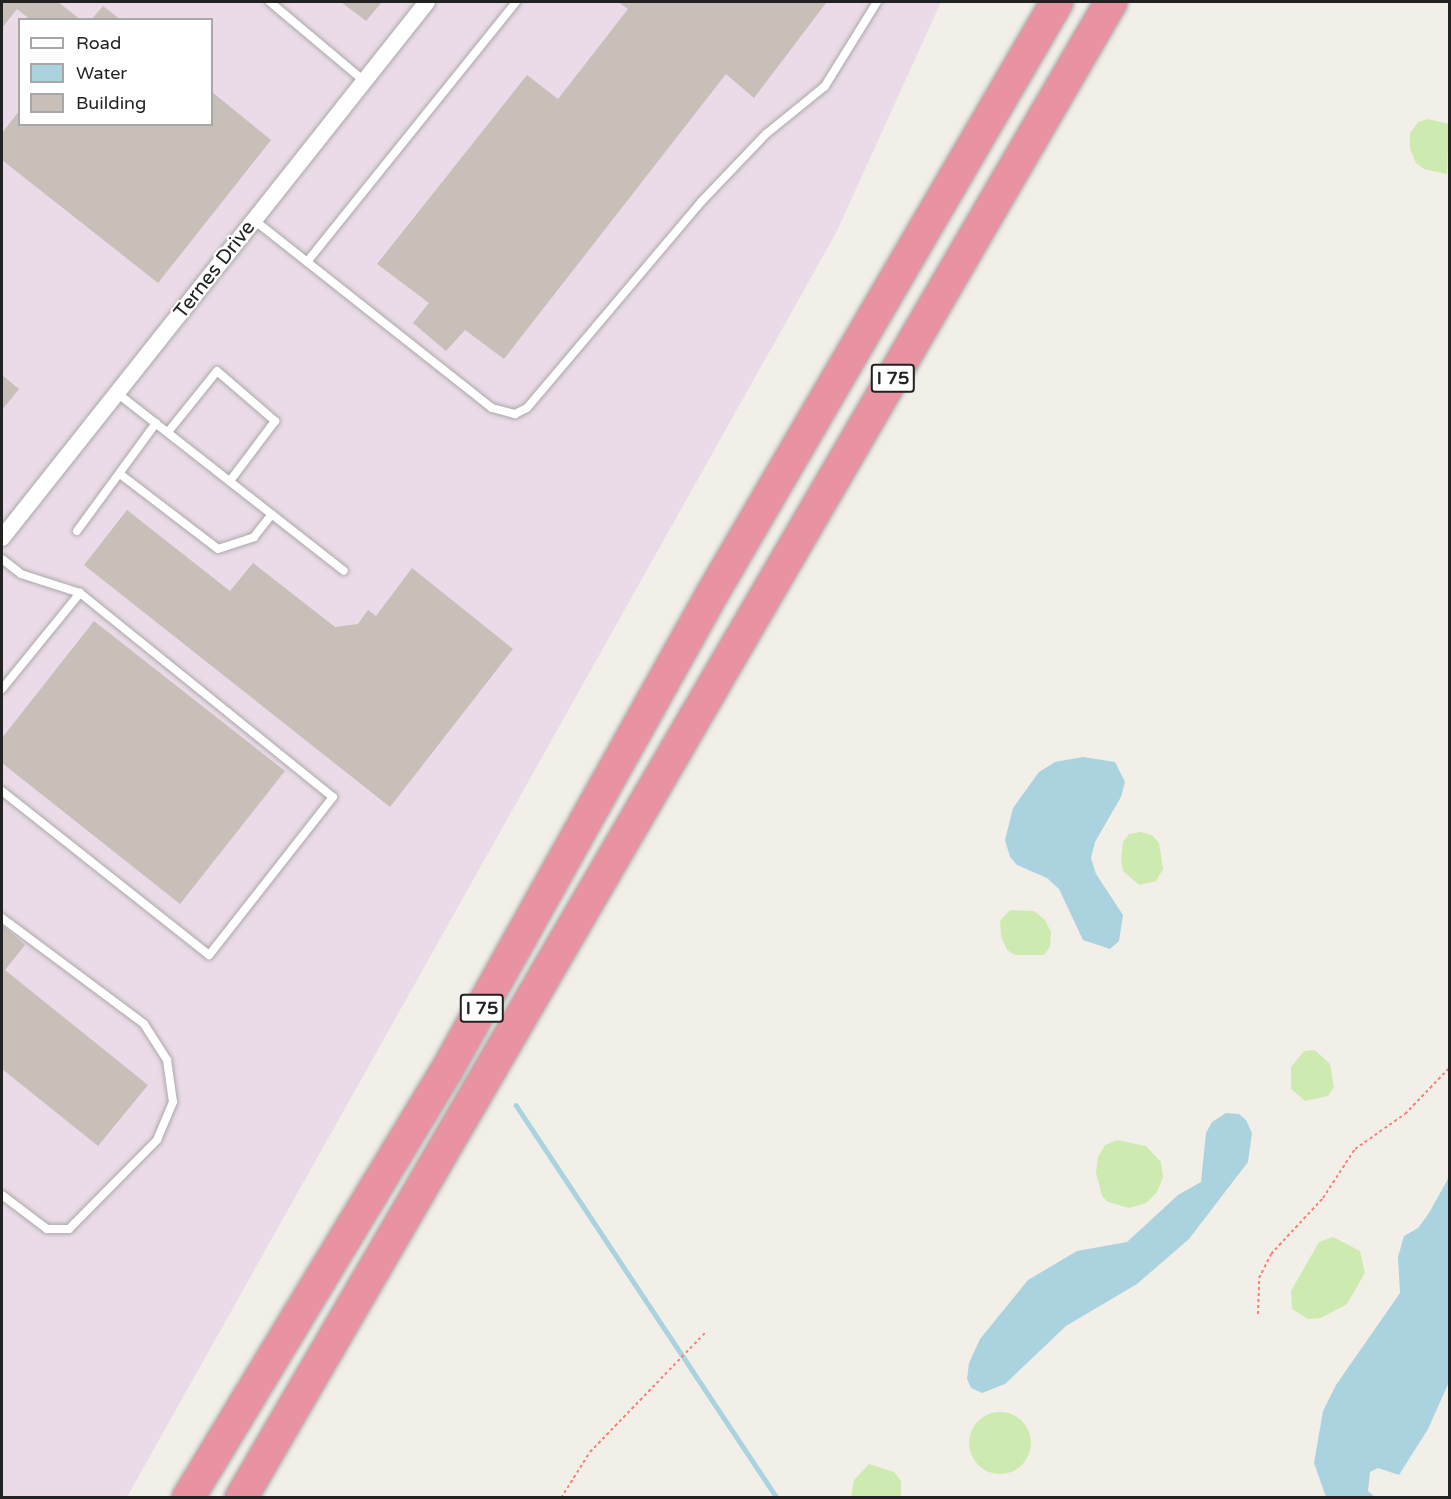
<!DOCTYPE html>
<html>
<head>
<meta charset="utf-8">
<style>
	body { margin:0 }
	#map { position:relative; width:1451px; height:1499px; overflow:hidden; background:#f2efe9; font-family:"Varela Round",sans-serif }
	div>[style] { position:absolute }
	.industrial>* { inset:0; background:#ebdbe8 }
	.grass>* { inset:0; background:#cdebb0 }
	.round { border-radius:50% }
	.water>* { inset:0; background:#aad3df }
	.stream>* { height:4.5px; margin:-2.25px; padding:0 2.25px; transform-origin:2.25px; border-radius:2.25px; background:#aad3df }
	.building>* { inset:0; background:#c7bfb8 }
	.path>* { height:2px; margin-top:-1px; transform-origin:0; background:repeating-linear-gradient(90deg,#fa8072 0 3px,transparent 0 6px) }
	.roads { filter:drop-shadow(0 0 2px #a9a9a9) drop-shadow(0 0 2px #a9a9a9) }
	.service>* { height:8px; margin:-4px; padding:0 4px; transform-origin:4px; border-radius:4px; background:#fff }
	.minor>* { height:16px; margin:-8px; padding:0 8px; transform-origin:8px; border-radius:8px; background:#fff }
	.motorway>* { height:32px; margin:-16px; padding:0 16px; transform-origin:16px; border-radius:16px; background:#e892a2 }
	span { translate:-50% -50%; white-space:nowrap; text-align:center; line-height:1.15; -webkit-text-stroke:4.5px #fff; paint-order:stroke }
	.shield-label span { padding:2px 4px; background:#fff; border:2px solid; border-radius:4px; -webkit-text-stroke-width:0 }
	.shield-label { font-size:18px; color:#222; font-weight:700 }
	.street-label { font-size:20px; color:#222 }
	.frame { position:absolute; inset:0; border:3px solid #222; pointer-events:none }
	.legend { position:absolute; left:18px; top:18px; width:195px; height:108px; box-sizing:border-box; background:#fff; border:2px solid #a7a7a7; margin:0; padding:8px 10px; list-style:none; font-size:18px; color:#222 }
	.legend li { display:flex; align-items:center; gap:12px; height:30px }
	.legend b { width:30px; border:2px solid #a7a7a7 }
</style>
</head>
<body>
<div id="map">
	<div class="industrial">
		<div style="clip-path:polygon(evenodd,2px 2px,941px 2px,836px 233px,127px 1497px,2px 1498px,2px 2px,20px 20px,212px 20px,212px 124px,20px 124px,20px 20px)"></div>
	</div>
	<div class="grass">
		<div style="clip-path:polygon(1428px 119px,1449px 124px,1447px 174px,1424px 169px,1416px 163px,1410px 149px,1410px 133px,1418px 122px)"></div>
		<div style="clip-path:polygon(1141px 832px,1152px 835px,1159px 843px,1163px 869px,1156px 881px,1139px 885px,1123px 871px,1121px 860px,1123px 842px,1129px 834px)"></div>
		<div style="clip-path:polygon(1010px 910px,1034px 911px,1045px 920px,1051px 932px,1050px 947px,1044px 955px,1015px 955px,1007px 950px,1001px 936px,1000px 921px)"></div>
		<div style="clip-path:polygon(1315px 1050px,1330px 1064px,1334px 1087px,1328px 1096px,1305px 1101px,1291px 1089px,1291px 1067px,1304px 1051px)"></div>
		<div style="clip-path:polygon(1117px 1140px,1146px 1146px,1161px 1162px,1163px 1177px,1157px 1192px,1146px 1203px,1129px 1208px,1108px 1202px,1102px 1196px,1096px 1173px,1098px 1157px,1105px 1145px)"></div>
		<div style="clip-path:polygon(1333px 1237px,1360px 1251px,1365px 1273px,1347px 1304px,1321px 1318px,1308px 1319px,1292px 1309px,1291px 1291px,1319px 1242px)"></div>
		<div class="round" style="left:969px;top:1412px;width:62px;height:62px"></div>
		<div style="clip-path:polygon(869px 1464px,894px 1472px,901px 1481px,901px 1497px,851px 1497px,854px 1480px)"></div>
	</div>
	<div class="water">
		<div style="clip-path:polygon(1083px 757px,1115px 762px,1125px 782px,1121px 797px,1095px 842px,1091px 858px,1096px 874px,1123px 915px,1119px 941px,1110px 949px,1083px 940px,1059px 889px,1047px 878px,1017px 865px,1010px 857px,1005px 840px,1013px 808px,1039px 772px,1055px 762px)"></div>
		<div style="clip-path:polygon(1226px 1113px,1239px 1114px,1246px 1120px,1252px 1133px,1248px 1162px,1189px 1239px,1137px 1284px,1066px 1326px,1005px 1384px,982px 1393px,971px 1388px,967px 1379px,969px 1363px,980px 1339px,1028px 1280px,1077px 1251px,1127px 1242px,1178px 1195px,1201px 1182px,1206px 1133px,1212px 1122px)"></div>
		<div style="clip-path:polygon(1449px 1177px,1449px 1382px,1428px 1429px,1399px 1475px,1378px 1468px,1370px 1472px,1368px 1491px,1375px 1497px,1326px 1497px,1314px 1463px,1323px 1411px,1336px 1385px,1400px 1293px,1398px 1257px,1404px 1236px,1418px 1228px,1429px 1213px)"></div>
	</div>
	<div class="stream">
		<div style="left:516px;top:1105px;width:472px;rotate:56.4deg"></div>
	</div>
	<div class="building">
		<div style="clip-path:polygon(2px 2px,58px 2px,81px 20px,31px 20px,17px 9px,2px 28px)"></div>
		<div style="clip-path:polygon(341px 2px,382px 2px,366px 21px)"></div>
		<div style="clip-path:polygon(618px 2px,826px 3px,754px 98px,726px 74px,504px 359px,465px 330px,446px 351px,413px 323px,429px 303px,377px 264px,527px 75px,558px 99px,628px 9px)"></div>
		<div style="clip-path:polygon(103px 6px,121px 20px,91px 20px)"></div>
		<div style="clip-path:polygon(212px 92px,271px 140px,158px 283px,2px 160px,2px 133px,20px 110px,20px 124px,212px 124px)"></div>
		<div style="clip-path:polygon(2px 375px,19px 389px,2px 410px)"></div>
		<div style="clip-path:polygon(127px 510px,230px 591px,253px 563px,335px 627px,358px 624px,368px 610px,376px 616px,412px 568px,513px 649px,390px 807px,84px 565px)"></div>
		<div style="clip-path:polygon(94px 621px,285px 771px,180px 904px,2px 763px,2px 738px)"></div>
		<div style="clip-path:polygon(2px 925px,25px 945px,5px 970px,148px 1085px,98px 1146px,2px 1069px)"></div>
	</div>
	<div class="path">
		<div style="left:1258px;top:1314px;width:36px;rotate:-88deg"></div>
		<div style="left:1259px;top:1278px;width:27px;rotate:-63deg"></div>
		<div style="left:1271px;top:1254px;width:76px;rotate:-47.1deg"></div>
		<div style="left:1323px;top:1198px;width:59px;rotate:-56.9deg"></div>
		<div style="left:1355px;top:1149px;width:61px;rotate:-35deg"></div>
		<div style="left:1405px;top:1114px;width:65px;rotate:-46.2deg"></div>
		<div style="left:561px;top:1498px;width:54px;rotate:-57.8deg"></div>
		<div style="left:590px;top:1452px;width:167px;rotate:-46deg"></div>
	</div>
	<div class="roads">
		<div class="service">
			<div style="left:270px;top:2px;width:123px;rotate:40deg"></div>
			<div style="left:254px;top:220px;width:303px;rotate:38.3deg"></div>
			<div style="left:492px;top:408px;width:24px;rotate:15deg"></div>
			<div style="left:515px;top:414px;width:13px;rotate:-27deg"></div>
			<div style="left:527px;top:408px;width:270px;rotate:-49.8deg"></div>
			<div style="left:701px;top:202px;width:94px;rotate:-46.3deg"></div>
			<div style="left:766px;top:134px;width:76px;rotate:-39.1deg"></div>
			<div style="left:825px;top:86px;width:99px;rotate:-58.2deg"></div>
			<div style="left:307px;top:262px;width:334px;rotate:-51.2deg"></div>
			<div style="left:117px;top:393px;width:288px;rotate:38.1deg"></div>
			<div style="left:168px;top:432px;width:78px;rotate:-51.2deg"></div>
			<div style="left:217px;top:371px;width:77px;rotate:40.8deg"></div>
			<div style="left:275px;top:421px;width:75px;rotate:126.9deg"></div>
			<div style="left:120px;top:474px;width:123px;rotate:37.4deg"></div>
			<div style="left:218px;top:549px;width:38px;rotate:-18deg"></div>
			<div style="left:254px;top:537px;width:29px;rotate:-52deg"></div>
			<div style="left:77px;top:531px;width:134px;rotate:-53.8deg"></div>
			<div style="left:2px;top:559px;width:24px;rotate:38deg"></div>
			<div style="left:21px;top:574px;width:62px;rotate:17.9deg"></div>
			<div style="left:80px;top:593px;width:325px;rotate:38.9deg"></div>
			<div style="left:333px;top:797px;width:201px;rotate:128.1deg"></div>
			<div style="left:209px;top:955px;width:264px;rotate:-141.6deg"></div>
			<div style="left:2px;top:689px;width:124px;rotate:-50.9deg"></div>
			<div style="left:2px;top:918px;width:177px;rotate:36.7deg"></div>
			<div style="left:144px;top:1024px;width:43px;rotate:57.4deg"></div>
			<div style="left:167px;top:1060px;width:42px;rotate:81.9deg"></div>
			<div style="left:173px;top:1102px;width:41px;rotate:112.8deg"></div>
			<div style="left:157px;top:1140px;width:125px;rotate:134.7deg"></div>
			<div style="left:69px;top:1229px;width:22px;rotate:180deg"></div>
			<div style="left:47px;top:1229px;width:56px;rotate:-142.9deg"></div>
		</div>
		<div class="minor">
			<div style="left:2px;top:538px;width:684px;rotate:-51.59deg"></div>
		</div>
		<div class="motorway">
			<div style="left:188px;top:1498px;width:502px;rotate:-58.84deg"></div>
			<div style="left:448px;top:1068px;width:543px;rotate:-60.88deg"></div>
			<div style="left:712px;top:594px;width:685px;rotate:-59.77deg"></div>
			<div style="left:241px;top:1498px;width:1731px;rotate:-59.82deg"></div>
		</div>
	</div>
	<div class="shield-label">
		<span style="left:893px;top:378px">I 75</span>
		<span style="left:482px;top:1008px">I 75</span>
	</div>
	<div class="street-label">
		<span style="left:215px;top:270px;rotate:-52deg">Ternes Drive</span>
	</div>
	<div class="frame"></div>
	<ul class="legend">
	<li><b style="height:8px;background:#fff"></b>Road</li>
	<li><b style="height:16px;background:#aad3df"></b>Water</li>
	<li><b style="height:16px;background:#c7bfb8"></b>Building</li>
	</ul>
</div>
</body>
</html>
